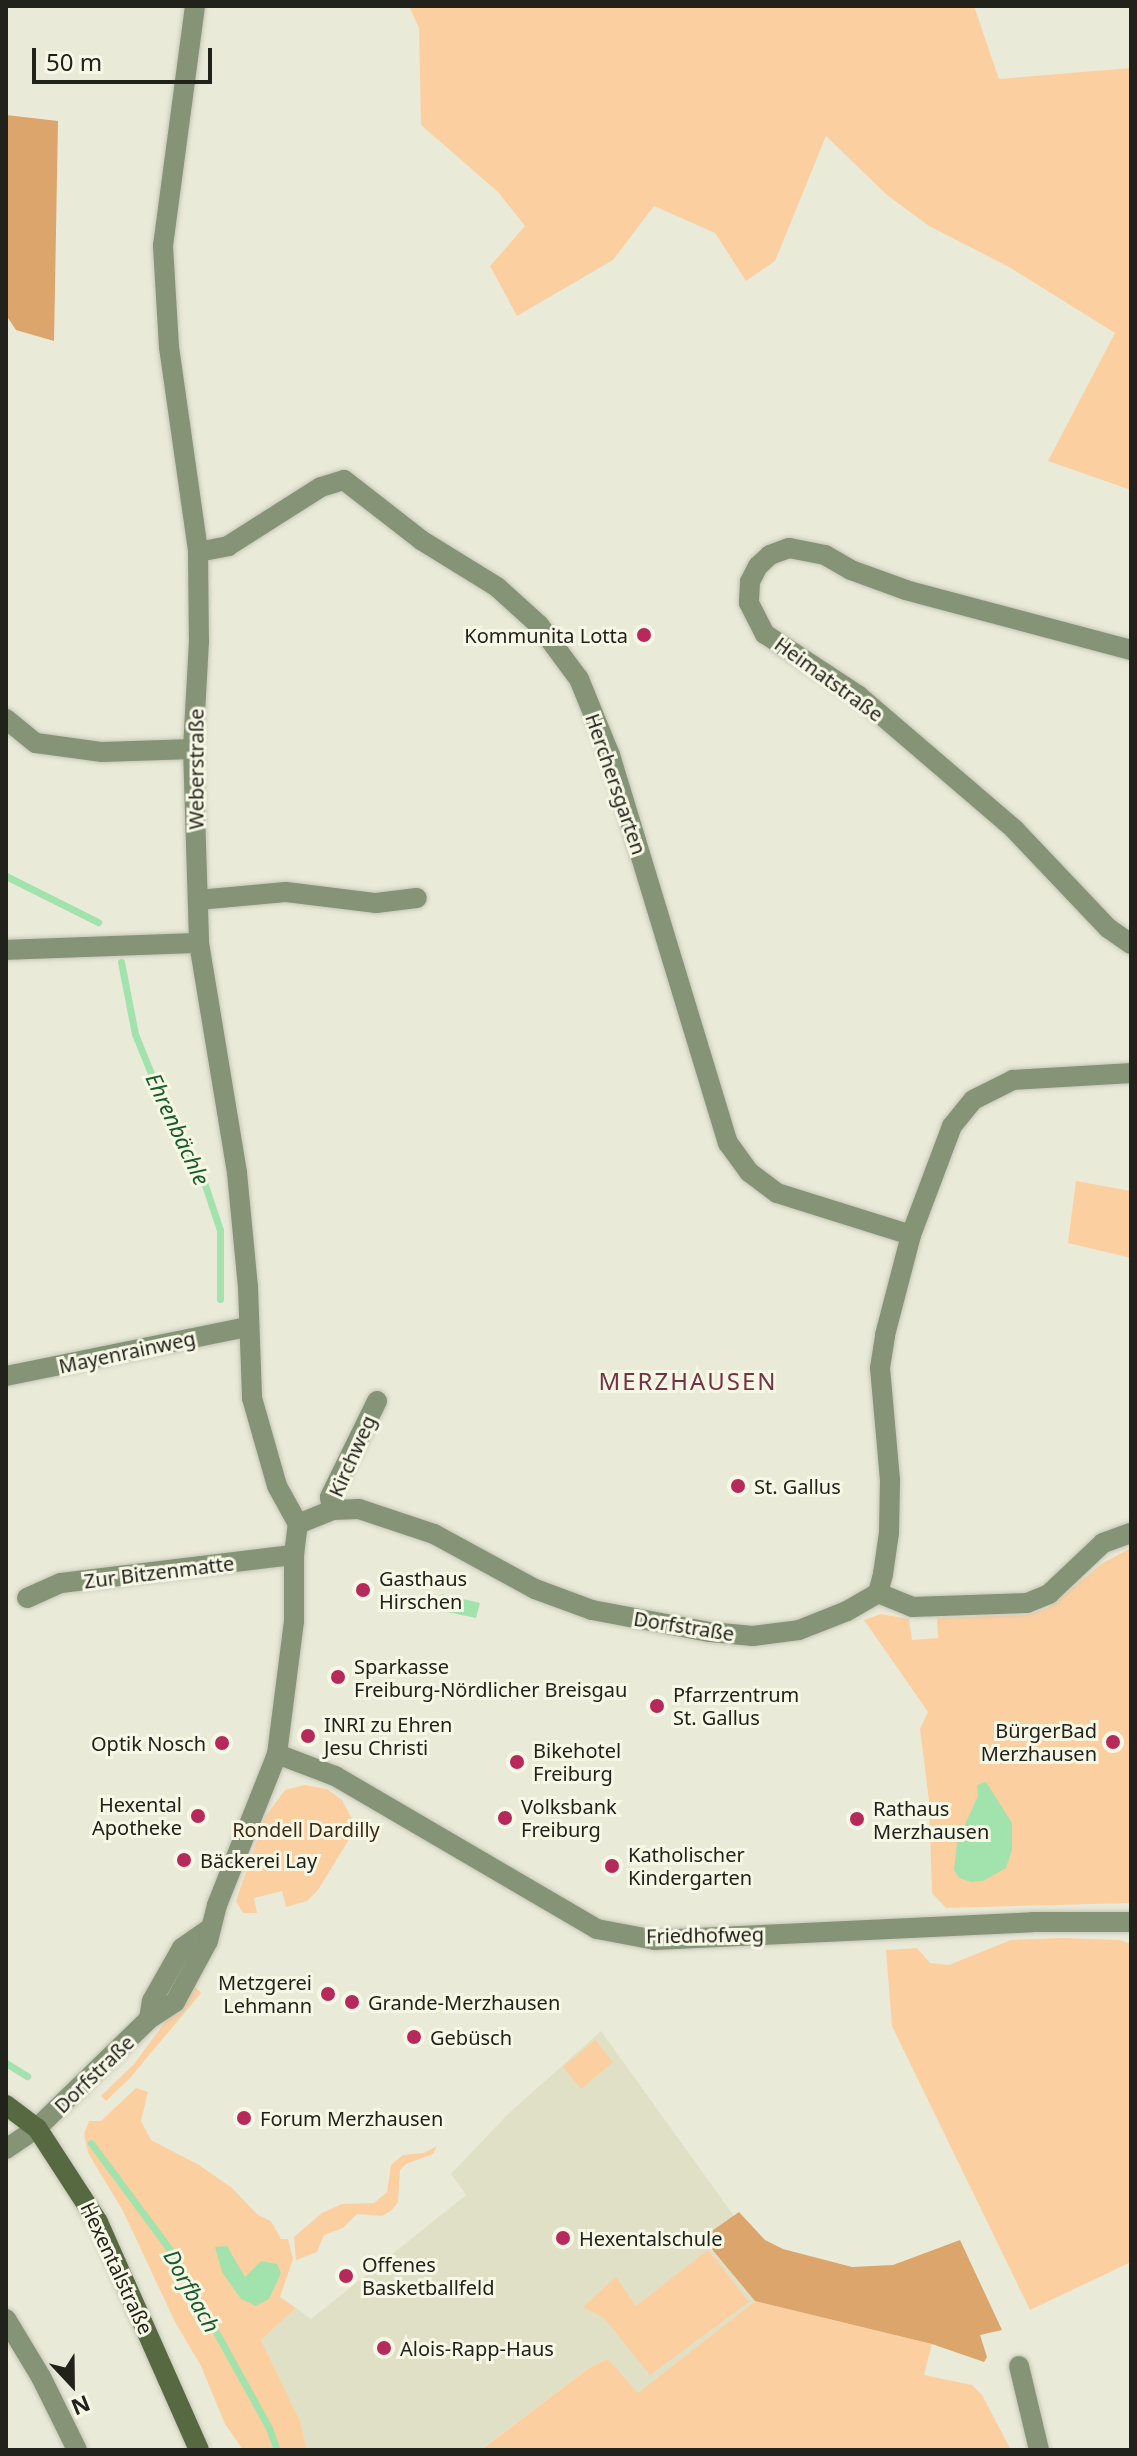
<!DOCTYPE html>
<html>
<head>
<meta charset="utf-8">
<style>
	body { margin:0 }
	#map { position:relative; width:1137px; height:2456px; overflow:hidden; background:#eaead9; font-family:"Noto Sans",sans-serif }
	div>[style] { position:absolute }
	.built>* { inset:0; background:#e0e0c7 }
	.green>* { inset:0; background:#fccfa1 }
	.forest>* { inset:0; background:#dba56b }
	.water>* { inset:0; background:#a2e2ad }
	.stream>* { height:7px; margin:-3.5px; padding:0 3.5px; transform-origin:3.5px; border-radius:3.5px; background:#a2e2ad }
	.roads { filter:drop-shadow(0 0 2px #c6c6b7) drop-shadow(0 0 2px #c6c6b7) }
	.minor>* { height:20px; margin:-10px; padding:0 10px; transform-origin:10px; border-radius:10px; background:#859376 }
	.secondary>* { height:20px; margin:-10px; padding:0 10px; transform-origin:10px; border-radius:10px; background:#566940 }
	.dots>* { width:22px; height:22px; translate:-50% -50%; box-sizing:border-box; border:4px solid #f7f7e6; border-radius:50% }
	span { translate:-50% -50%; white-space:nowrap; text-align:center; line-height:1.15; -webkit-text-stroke:6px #f7f7e6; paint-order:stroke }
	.poi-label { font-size:20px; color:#22221c }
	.right { translate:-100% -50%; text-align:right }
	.left { translate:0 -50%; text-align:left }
	.street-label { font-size:20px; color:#22221c }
	.park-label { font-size:20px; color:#422b12 }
	.water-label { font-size:22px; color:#185b2c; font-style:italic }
	.quarter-label { font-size:24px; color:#773144; letter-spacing:2px }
	.frame { position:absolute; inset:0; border:8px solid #22221c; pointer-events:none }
	.north { position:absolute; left:32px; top:2344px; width:80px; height:80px; -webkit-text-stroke:6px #f7f7e6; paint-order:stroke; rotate:158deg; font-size:22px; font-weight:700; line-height:32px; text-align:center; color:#22221c }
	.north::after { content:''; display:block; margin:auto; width:28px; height:36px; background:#22221c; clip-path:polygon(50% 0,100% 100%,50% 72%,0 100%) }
	.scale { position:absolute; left:32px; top:48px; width:180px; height:36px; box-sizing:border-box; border:4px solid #22221c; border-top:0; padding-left:10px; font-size:24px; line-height:28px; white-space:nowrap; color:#22221c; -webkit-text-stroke:6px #f7f7e6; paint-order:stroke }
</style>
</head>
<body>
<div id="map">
	<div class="built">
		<div style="clip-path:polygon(601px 2031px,734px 2216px,710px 2233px,716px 2243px,712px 2248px,755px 2301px,637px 2394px,608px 2359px,589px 2368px,480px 2450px,307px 2450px,300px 2421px,261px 2340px,296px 2308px,311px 2319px,466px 2195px,451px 2174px,507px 2115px)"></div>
	</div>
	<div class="green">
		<div style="clip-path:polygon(409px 6px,974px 6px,999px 79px,1131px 68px,1131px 490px,1048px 461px,1115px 333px,1011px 268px,929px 226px,887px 195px,826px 136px,775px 261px,746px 281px,715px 233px,654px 206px,613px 260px,517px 316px,490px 266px,525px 226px,498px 192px,421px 125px,419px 28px)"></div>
		<div style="clip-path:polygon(1076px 1181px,1131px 1191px,1131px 1258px,1068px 1243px)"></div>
		<div style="clip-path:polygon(1131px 1548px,1131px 1903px,946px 1908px,932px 1893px,929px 1801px,920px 1729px,928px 1712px,864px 1620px,881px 1614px,909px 1619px,912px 1640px,938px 1638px,937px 1618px,1027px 1615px,1048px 1608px,1103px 1563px)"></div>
		<div style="clip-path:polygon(304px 1785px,327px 1789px,342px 1800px,351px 1817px,353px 1833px,318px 1890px,307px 1901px,286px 1907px,282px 1891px,254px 1898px,257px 1913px,243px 1913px,236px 1901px,265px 1817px,285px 1790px)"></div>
		<div style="clip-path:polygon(1062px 1938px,1120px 1940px,1131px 1944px,1131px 2262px,1030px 2310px,892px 2026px,886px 1950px,917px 1948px,930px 1963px,949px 1965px,1011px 1940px)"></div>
		<div style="clip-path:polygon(193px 1984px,201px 1993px,130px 2078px,106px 2101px,101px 2096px,134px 2064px)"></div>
		<div style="clip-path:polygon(595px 2040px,613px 2062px,581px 2089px,563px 2067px)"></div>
		<div style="clip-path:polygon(136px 2088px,148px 2092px,141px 2121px,151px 2140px,199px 2165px,232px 2188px,258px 2215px,271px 2221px,281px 2239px,288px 2239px,293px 2259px,280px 2297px,296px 2308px,261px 2340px,300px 2421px,307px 2450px,243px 2450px,225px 2424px,201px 2366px,175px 2322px,123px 2211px,88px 2153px,84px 2134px,89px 2121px,101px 2121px)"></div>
		<div style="clip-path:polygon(437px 2146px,433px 2154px,406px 2164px,400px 2170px,398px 2202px,392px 2210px,382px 2216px,357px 2214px,343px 2228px,324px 2235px,317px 2252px,296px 2260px,294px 2237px,322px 2213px,342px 2204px,374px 2203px,387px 2192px,391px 2165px,403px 2155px,424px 2153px)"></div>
		<div style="clip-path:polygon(708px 2250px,749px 2302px,650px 2375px,604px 2318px,583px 2307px,616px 2277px,636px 2306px)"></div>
		<div style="clip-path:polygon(755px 2301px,932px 2344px,924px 2375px,972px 2385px,982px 2395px,1011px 2450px,481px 2450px,589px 2368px,608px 2359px,638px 2393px)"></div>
	</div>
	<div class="forest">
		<div style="clip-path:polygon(6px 115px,58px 121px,54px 341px,16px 330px,6px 315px)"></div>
		<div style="clip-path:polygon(739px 2212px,765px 2240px,783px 2249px,852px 2267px,893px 2265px,960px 2240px,1002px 2330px,980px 2335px,987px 2357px,984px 2362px,932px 2344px,755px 2301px,711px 2248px,716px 2243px,709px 2233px)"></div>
	</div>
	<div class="water">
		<div style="clip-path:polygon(442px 1594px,480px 1603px,476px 1618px,438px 1610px)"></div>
		<div style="clip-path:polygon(986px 1782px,1012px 1823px,1012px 1850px,1006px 1868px,983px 1881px,971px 1882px,959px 1878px,954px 1870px,957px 1842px,978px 1796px,977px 1785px)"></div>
		<div style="clip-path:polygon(227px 2246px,245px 2277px,261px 2261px,277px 2264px,281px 2273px,269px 2299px,256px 2306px,241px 2299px,222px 2272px,215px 2247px)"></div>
	</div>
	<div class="stream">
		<div style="left:6px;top:876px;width:103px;rotate:26.6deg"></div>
		<div style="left:121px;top:962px;width:73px;rotate:79deg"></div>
		<div style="left:135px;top:1034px;width:85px;rotate:67.9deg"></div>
		<div style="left:167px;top:1113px;width:78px;rotate:61.8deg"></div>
		<div style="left:204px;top:1182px;width:51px;rotate:71.6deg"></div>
		<div style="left:220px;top:1230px;width:69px;rotate:90deg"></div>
		<div style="left:6px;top:2063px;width:25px;rotate:32deg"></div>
		<div style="left:91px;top:2143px;width:138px;rotate:53.5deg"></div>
		<div style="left:173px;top:2254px;width:199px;rotate:61.1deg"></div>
		<div style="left:269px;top:2428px;width:23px;rotate:70deg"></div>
	</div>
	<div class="roads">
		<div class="minor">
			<div style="left:195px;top:6px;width:242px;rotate:97.6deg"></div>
			<div style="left:163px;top:246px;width:101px;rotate:86.6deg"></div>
			<div style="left:169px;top:347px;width:207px;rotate:81.9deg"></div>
			<div style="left:198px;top:552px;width:89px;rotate:89.4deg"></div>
			<div style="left:199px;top:641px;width:108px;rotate:93.2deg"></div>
			<div style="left:193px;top:749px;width:194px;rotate:88.2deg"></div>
			<div style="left:199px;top:943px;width:233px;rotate:80.6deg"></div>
			<div style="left:237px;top:1173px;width:115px;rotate:84.5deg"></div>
			<div style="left:248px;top:1287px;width:111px;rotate:87.9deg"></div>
			<div style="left:252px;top:1398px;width:91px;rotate:74.1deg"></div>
			<div style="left:277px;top:1486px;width:43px;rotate:61.1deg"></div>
			<div style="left:198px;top:552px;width:31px;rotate:-11deg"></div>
			<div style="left:228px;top:546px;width:110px;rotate:-32.4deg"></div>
			<div style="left:321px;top:487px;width:24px;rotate:-17deg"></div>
			<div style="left:344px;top:480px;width:98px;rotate:37.9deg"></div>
			<div style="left:421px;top:540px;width:89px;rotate:31.7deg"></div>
			<div style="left:497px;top:587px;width:57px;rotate:42.1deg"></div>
			<div style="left:539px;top:625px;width:67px;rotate:53.5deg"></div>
			<div style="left:579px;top:679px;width:82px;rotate:67.8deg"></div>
			<div style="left:610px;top:755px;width:406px;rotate:73.1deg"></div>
			<div style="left:728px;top:1143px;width:36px;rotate:54deg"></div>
			<div style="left:749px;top:1172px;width:35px;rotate:37deg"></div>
			<div style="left:777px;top:1193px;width:140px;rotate:17.4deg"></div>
			<div style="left:1131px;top:650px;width:233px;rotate:-165.1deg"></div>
			<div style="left:906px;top:590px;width:59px;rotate:-160deg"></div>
			<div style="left:851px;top:570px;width:30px;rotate:-150deg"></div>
			<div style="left:825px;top:555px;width:37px;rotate:-169deg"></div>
			<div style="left:789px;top:548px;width:20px;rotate:160deg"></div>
			<div style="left:770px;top:555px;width:16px;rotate:137deg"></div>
			<div style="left:758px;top:566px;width:18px;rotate:117deg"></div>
			<div style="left:750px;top:582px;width:21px;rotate:93deg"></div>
			<div style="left:749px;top:603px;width:35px;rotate:63deg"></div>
			<div style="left:765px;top:634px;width:113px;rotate:33.4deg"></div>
			<div style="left:859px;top:696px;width:204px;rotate:40.6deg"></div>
			<div style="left:1014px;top:829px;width:137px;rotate:46.5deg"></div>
			<div style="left:1108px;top:928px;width:28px;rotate:35deg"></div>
			<div style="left:6px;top:719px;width:38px;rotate:39deg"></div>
			<div style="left:36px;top:743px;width:67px;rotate:7.8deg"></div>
			<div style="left:102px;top:752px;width:91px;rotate:-1.9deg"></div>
			<div style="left:198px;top:900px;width:88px;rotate:-5.2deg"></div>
			<div style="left:286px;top:892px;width:91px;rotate:7deg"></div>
			<div style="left:376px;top:903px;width:41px;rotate:-7deg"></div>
			<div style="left:6px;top:950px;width:193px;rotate:-2.1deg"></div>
			<div style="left:6px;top:1376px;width:246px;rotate:-11.5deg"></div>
			<div style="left:332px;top:1510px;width:13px;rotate:-99deg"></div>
			<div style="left:330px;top:1497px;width:107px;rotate:-63.9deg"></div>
			<div style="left:298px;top:1524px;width:37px;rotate:-22deg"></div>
			<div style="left:332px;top:1510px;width:27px;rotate:-2deg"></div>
			<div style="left:359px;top:1509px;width:79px;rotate:18.4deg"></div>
			<div style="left:434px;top:1534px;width:115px;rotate:28.6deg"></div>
			<div style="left:535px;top:1589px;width:61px;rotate:20.2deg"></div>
			<div style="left:592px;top:1610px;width:120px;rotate:10.6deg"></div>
			<div style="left:710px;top:1632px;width:43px;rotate:5.3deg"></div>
			<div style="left:753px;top:1636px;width:46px;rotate:-7.4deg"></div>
			<div style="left:799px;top:1630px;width:52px;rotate:-21.6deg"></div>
			<div style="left:847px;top:1611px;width:36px;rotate:-30deg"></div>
			<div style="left:878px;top:1593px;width:20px;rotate:-75deg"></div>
			<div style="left:883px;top:1574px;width:41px;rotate:-81.7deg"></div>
			<div style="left:889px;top:1533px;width:53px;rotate:-88.9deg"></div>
			<div style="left:890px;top:1480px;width:112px;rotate:-95.1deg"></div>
			<div style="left:880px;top:1368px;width:33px;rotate:-81deg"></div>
			<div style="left:885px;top:1335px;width:103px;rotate:-75.4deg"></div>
			<div style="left:911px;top:1235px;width:116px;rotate:-69.4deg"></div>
			<div style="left:952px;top:1126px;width:33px;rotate:-51deg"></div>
			<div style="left:973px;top:1100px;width:45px;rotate:-26.6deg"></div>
			<div style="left:1013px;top:1080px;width:118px;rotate:-3.4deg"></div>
			<div style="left:878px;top:1593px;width:37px;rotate:22deg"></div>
			<div style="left:912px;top:1607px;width:115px;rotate:-2deg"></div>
			<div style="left:1027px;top:1603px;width:24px;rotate:-22deg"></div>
			<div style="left:1049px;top:1594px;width:74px;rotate:-43.4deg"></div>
			<div style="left:1103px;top:1543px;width:30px;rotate:-20deg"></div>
			<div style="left:27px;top:1598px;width:37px;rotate:-24deg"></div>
			<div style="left:61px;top:1583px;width:235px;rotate:-6.9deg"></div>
			<div style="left:277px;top:1754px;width:62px;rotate:20.8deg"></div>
			<div style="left:335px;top:1776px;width:303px;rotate:30.3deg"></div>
			<div style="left:597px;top:1929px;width:59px;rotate:10.7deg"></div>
			<div style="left:655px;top:1940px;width:378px;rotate:-2.7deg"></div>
			<div style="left:1033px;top:1922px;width:98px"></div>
			<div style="left:149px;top:2019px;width:18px;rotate:-81deg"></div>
			<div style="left:152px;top:2001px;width:61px;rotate:-60.5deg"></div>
			<div style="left:182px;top:1948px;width:32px;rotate:-35deg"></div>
			<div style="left:6px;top:2149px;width:37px;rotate:-34deg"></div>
			<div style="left:37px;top:2128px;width:156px;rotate:-44.2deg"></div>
			<div style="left:149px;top:2019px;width:31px;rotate:-33deg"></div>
			<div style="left:175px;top:2002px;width:69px;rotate:-61.6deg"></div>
			<div style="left:208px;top:1941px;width:37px;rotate:-76deg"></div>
			<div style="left:217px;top:1905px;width:162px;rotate:-68.3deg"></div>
			<div style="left:277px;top:1754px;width:134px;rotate:-82.7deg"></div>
			<div style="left:294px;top:1621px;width:66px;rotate:-90deg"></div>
			<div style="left:294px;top:1555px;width:31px;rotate:-83deg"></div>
			<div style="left:6px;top:2319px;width:68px;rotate:58.9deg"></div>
			<div style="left:41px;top:2377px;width:81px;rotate:63.7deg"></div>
			<div style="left:1019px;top:2366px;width:86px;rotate:76.6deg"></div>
		</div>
		<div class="secondary">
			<div style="left:6px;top:2105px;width:39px;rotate:37deg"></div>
			<div style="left:37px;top:2128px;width:112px;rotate:57deg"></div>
			<div style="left:98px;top:2222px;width:249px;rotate:66.1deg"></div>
		</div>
	</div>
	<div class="dots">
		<div style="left:644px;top:635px;background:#b7295b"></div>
		<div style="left:738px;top:1486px;background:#b7295b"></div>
		<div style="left:363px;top:1590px;background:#b7295b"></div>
		<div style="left:338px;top:1677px;background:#b7295b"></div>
		<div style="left:657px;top:1706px;background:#b7295b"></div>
		<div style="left:308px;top:1736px;background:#b7295b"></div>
		<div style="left:1113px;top:1742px;background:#b7295b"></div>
		<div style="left:222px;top:1743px;background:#b7295b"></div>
		<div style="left:517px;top:1762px;background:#b7295b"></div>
		<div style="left:198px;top:1816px;background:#b7295b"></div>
		<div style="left:505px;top:1818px;background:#b7295b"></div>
		<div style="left:857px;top:1819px;background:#b7295b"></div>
		<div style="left:184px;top:1860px;background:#b7295b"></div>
		<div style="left:612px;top:1866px;background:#b7295b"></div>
		<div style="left:328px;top:1994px;background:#b7295b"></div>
		<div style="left:352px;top:2002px;background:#b7295b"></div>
		<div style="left:414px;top:2037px;background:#b7295b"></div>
		<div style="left:244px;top:2118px;background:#b7295b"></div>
		<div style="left:563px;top:2238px;background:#b7295b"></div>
		<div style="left:346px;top:2276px;background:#b7295b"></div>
		<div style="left:384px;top:2348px;background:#b7295b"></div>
	</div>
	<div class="poi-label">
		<span class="right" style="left:628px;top:635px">Kommunita Lotta</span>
		<span class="left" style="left:754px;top:1486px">St. Gallus</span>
		<span class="left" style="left:379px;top:1590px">Gasthaus<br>Hirschen</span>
		<span class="left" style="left:354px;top:1678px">Sparkasse<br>Freiburg-Nördlicher Breisgau</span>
		<span class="left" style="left:673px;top:1706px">Pfarrzentrum<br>St. Gallus</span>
		<span class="left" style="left:324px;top:1736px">INRI zu Ehren<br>Jesu Christi</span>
		<span class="right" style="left:1097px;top:1742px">BürgerBad<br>Merzhausen</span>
		<span class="right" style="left:206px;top:1743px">Optik Nosch</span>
		<span class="left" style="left:533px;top:1762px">Bikehotel<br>Freiburg</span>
		<span class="right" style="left:182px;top:1816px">Hexental<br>Apotheke</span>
		<span class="left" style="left:521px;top:1818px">Volksbank<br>Freiburg</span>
		<span class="left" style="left:873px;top:1820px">Rathaus<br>Merzhausen</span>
		<span class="left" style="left:628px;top:1866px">Katholischer<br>Kindergarten</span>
		<span class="left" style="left:200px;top:1860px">Bäckerei Lay</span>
		<span class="right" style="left:312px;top:1994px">Metzgerei<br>Lehmann</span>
		<span class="left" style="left:368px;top:2002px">Grande-Merzhausen</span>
		<span class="left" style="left:430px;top:2037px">Gebüsch</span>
		<span class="left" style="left:260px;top:2118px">Forum Merzhausen</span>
		<span class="left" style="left:579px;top:2238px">Hexentalschule</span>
		<span class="left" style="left:362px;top:2276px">Offenes<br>Basketballfeld</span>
		<span class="left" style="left:400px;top:2348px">Alois-Rapp-Haus</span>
	</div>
	<div class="street-label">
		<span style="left:829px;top:679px;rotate:36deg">Heimatstraße</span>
		<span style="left:196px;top:769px;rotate:-90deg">Weberstraße</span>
		<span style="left:616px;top:784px;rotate:71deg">Herchersgarten</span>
		<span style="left:127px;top:1352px;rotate:-12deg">Mayenrainweg</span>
		<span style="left:352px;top:1456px;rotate:-66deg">Kirchweg</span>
		<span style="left:159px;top:1572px;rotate:-7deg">Zur Bitzenmatte</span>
		<span style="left:684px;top:1626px;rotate:9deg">Dorfstraße</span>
		<span style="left:705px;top:1935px;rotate:-1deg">Friedhofweg</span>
		<span style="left:94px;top:2074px;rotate:-44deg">Dorfstraße</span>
		<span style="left:117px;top:2268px;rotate:65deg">Hexentalstraße</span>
	</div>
	<div class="park-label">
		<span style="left:306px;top:1829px">Rondell Dardilly</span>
	</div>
	<div class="water-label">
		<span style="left:178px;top:1129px;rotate:65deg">Ehrenbächle</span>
		<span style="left:192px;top:2291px;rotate:61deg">Dorfbach</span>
	</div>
	<div class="quarter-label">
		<span style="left:688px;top:1381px">MERZHAUSEN</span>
	</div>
	<div class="frame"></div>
	<div class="north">N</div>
	<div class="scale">50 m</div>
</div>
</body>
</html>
